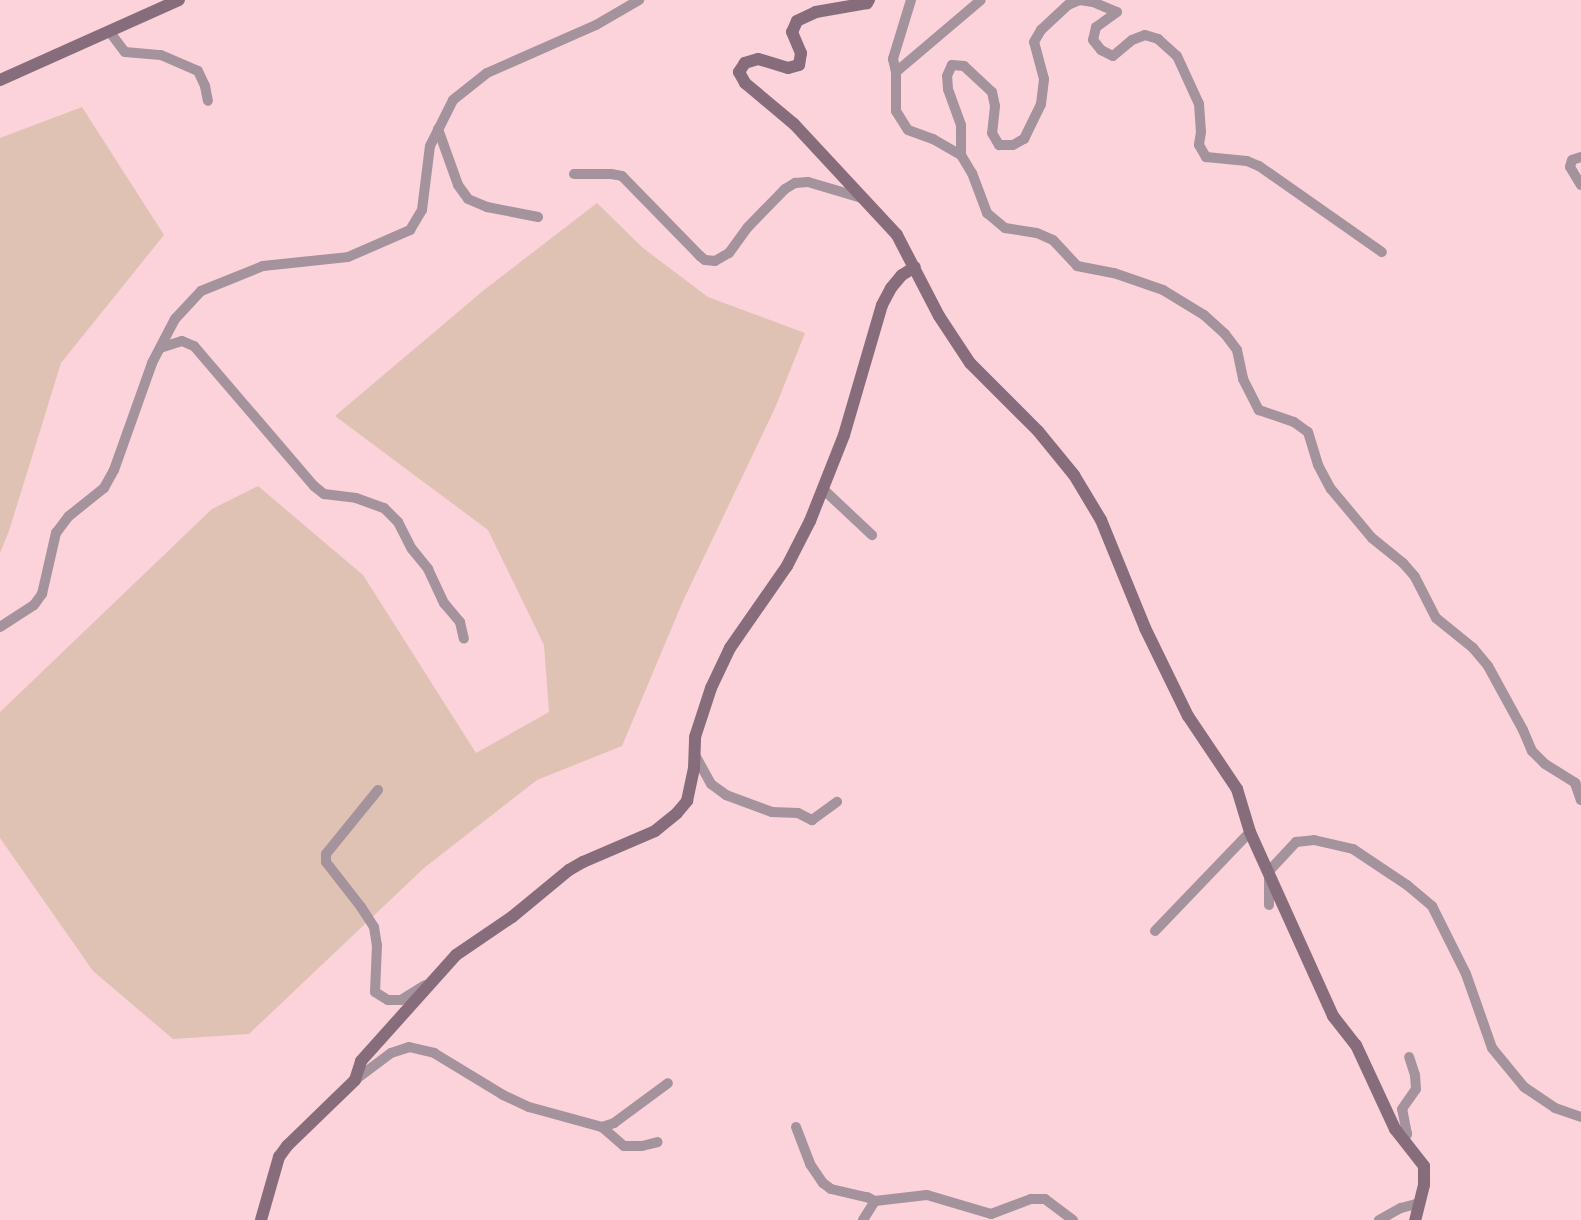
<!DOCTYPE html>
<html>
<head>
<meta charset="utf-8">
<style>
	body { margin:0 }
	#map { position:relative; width:1581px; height:1220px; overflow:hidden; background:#fcd3db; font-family:"Fira Sans Condensed",sans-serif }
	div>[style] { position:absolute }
	.green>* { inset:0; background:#dfc2b4 }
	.street>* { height:10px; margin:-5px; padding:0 5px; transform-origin:5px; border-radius:5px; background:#a4929d }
	.secondary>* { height:12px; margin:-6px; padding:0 6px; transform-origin:6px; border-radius:6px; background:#876d7c }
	span { translate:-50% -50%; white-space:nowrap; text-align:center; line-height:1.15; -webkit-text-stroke:5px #fcd3db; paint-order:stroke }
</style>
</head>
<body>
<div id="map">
	<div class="green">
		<div style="clip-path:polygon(82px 107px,164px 235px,61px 363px,9px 531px,0 553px,0 138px)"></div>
		<div style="clip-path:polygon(597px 203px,643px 248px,708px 297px,805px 333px,775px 408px,683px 601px,622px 746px,537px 780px,424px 868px,249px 1034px,173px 1039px,93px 971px,0 838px,0 712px,212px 509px,258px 486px,363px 575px,476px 753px,549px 712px,544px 645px,488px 530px,335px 416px,484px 290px)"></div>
	</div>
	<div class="street">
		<div style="left:911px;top:0;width:62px;rotate:107deg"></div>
		<div style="left:893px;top:59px;width:13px;rotate:77deg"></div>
		<div style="left:896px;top:72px;width:39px;rotate:90deg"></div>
		<div style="left:896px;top:111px;width:22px;rotate:58deg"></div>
		<div style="left:908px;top:130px;width:27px;rotate:20deg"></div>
		<div style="left:933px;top:139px;width:32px;rotate:30deg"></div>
		<div style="left:961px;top:155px;width:21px;rotate:59deg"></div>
		<div style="left:972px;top:173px;width:43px;rotate:69.4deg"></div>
		<div style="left:987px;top:213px;width:23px;rotate:40deg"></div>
		<div style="left:1005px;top:228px;width:32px;rotate:9deg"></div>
		<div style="left:1037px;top:233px;width:17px;rotate:24deg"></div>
		<div style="left:1053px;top:240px;width:35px;rotate:47deg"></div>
		<div style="left:1077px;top:266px;width:38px;rotate:11deg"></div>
		<div style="left:1114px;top:273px;width:52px;rotate:19.1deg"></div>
		<div style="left:1163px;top:290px;width:48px;rotate:31.4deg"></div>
		<div style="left:1204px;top:315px;width:28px;rotate:42deg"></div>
		<div style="left:1225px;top:334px;width:20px;rotate:53deg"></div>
		<div style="left:1237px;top:350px;width:30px;rotate:78deg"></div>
		<div style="left:1243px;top:379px;width:35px;rotate:63deg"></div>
		<div style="left:1259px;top:410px;width:37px;rotate:19deg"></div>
		<div style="left:1294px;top:422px;width:17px;rotate:36deg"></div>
		<div style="left:1308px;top:432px;width:34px;rotate:73deg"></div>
		<div style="left:1318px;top:465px;width:27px;rotate:62deg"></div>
		<div style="left:1331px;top:489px;width:64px;rotate:50.1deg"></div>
		<div style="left:1372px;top:538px;width:40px;rotate:39deg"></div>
		<div style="left:1403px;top:563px;width:18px;rotate:49deg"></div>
		<div style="left:1415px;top:577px;width:46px;rotate:62.9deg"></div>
		<div style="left:1436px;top:618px;width:48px;rotate:39deg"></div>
		<div style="left:1473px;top:648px;width:23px;rotate:50deg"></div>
		<div style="left:1488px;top:666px;width:73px;rotate:61.3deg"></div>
		<div style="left:1523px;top:730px;width:23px;rotate:67deg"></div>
		<div style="left:1532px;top:751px;width:18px;rotate:45deg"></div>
		<div style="left:1545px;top:764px;width:36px;rotate:32deg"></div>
		<div style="left:1575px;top:783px;width:18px;rotate:71deg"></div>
		<div style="left:109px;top:31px;width:26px;rotate:53deg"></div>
		<div style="left:125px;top:52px;width:36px;rotate:5deg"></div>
		<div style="left:161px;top:55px;width:40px;rotate:23.4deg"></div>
		<div style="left:198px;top:71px;width:17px;rotate:65deg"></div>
		<div style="left:205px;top:86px;width:15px;rotate:79deg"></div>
		<div style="left:896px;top:72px;width:111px;rotate:-40.3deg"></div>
		<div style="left:438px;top:129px;width:59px;rotate:70.3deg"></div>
		<div style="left:458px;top:185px;width:17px;rotate:54deg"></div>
		<div style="left:468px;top:199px;width:21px;rotate:23deg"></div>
		<div style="left:487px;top:207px;width:52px;rotate:11.1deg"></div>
		<div style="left:961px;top:155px;width:30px;rotate:-90deg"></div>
		<div style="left:961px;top:125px;width:38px;rotate:-110deg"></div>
		<div style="left:948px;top:89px;width:13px;rotate:-94deg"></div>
		<div style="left:947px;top:76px;width:12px;rotate:-66deg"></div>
		<div style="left:952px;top:65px;width:12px;rotate:5deg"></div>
		<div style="left:964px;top:66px;width:38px;rotate:43deg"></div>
		<div style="left:992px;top:92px;width:14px;rotate:78deg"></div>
		<div style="left:995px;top:106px;width:27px;rotate:96deg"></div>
		<div style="left:992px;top:133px;width:14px;rotate:60deg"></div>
		<div style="left:999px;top:145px;width:14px"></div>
		<div style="left:1013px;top:145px;width:13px;rotate:-29deg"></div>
		<div style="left:1024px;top:139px;width:39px;rotate:-64deg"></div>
		<div style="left:1041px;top:104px;width:25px;rotate:-83deg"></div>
		<div style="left:1044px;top:79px;width:38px;rotate:-105deg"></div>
		<div style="left:1034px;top:42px;width:14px;rotate:-60deg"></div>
		<div style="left:1041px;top:30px;width:37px;rotate:-43deg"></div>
		<div style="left:1068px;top:5px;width:13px;rotate:-23deg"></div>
		<div style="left:1080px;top:0;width:13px;rotate:9deg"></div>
		<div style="left:1093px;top:2px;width:26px;rotate:23deg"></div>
		<div style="left:1117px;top:12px;width:26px;rotate:144deg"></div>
		<div style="left:1096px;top:27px;width:13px;rotate:103deg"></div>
		<div style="left:1093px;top:40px;width:13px;rotate:51deg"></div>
		<div style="left:1101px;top:50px;width:13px;rotate:27deg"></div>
		<div style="left:1113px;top:56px;width:25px;rotate:-40deg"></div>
		<div style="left:1132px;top:40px;width:14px;rotate:-21deg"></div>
		<div style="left:1145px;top:35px;width:14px;rotate:17deg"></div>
		<div style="left:1158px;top:39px;width:25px;rotate:42deg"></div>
		<div style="left:1177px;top:56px;width:53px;rotate:65.4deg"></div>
		<div style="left:1199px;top:104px;width:28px;rotate:86deg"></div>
		<div style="left:1201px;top:132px;width:13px;rotate:99deg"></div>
		<div style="left:1199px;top:145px;width:14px;rotate:60deg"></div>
		<div style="left:1206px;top:157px;width:41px;rotate:5.6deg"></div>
		<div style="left:1247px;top:161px;width:13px;rotate:23deg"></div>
		<div style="left:1259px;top:166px;width:150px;rotate:35deg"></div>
		<div style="left:1581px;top:157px;width:9px;rotate:162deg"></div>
		<div style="left:1572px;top:160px;width:7px;rotate:106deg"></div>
		<div style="left:1570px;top:167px;width:21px;rotate:59deg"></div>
		<div style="left:574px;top:174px;width:37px"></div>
		<div style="left:611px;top:174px;width:11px;rotate:10deg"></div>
		<div style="left:622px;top:176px;width:112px;rotate:45.7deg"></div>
		<div style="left:700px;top:256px;width:6px;rotate:39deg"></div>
		<div style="left:705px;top:260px;width:10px;rotate:6deg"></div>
		<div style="left:715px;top:261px;width:16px;rotate:-30deg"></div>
		<div style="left:729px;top:253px;width:32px;rotate:-54deg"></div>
		<div style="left:748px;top:227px;width:53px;rotate:-45.8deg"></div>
		<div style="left:785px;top:189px;width:12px;rotate:-31deg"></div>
		<div style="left:795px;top:183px;width:13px;rotate:-4deg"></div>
		<div style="left:808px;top:182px;width:56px;rotate:16.5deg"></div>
		<div style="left:160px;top:348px;width:23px;rotate:-18deg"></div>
		<div style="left:182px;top:341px;width:13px;rotate:23deg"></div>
		<div style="left:194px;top:346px;width:184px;rotate:49.4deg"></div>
		<div style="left:314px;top:486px;width:13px;rotate:39deg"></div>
		<div style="left:324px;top:494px;width:32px;rotate:7deg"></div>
		<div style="left:356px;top:498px;width:30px;rotate:20deg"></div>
		<div style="left:384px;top:508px;width:20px;rotate:45deg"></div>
		<div style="left:398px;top:522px;width:30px;rotate:63deg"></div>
		<div style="left:412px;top:549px;width:26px;rotate:51deg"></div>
		<div style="left:428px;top:569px;width:38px;rotate:65deg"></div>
		<div style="left:444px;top:603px;width:25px;rotate:50deg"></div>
		<div style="left:460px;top:622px;width:17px;rotate:77deg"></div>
		<div style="left:824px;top:490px;width:66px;rotate:43.2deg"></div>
		<div style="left:0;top:627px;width:40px;rotate:-32.9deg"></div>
		<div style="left:34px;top:605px;width:14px;rotate:-54deg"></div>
		<div style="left:42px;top:594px;width:63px;rotate:-77.1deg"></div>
		<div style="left:56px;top:533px;width:21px;rotate:-53deg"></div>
		<div style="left:69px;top:516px;width:45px;rotate:-38.7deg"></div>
		<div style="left:104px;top:488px;width:21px;rotate:-61deg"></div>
		<div style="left:114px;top:470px;width:114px;rotate:-70.4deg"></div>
		<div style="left:152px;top:363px;width:50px;rotate:-62.4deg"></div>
		<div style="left:175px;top:319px;width:38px;rotate:-47deg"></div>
		<div style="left:201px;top:291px;width:67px;rotate:-22deg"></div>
		<div style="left:263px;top:266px;width:85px;rotate:-6deg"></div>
		<div style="left:348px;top:257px;width:68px;rotate:-23.5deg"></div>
		<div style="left:410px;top:230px;width:23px;rotate:-59deg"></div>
		<div style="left:422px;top:210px;width:64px;rotate:-82.9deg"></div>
		<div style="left:430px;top:146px;width:51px;rotate:-63.4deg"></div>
		<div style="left:453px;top:100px;width:43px;rotate:-38.5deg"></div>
		<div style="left:487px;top:73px;width:119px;rotate:-23.8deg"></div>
		<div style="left:596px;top:25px;width:50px;rotate:-30.2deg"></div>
		<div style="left:695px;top:755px;width:33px;rotate:61deg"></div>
		<div style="left:711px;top:784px;width:19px;rotate:36deg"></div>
		<div style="left:726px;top:795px;width:49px;rotate:20.3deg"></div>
		<div style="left:772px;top:812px;width:26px;rotate:2deg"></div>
		<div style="left:798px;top:813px;width:16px;rotate:27deg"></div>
		<div style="left:812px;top:820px;width:31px;rotate:-36deg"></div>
		<div style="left:378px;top:790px;width:82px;rotate:129.1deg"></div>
		<div style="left:326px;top:854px;width:8px;rotate:90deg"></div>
		<div style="left:326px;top:862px;width:57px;rotate:52.1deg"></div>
		<div style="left:361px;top:907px;width:24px;rotate:57deg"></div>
		<div style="left:374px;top:927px;width:18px;rotate:81deg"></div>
		<div style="left:377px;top:945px;width:47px;rotate:92.4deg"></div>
		<div style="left:375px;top:992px;width:15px;rotate:32deg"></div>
		<div style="left:388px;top:1000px;width:13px"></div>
		<div style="left:401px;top:1000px;width:28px;rotate:-32deg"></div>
		<div style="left:1269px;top:905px;width:34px;rotate:-90deg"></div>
		<div style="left:1269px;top:871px;width:40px;rotate:-47deg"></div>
		<div style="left:1296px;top:842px;width:18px;rotate:-6deg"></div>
		<div style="left:1314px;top:840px;width:40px;rotate:13deg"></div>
		<div style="left:1353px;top:849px;width:65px;rotate:33.7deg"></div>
		<div style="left:1407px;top:885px;width:33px;rotate:40deg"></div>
		<div style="left:1432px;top:906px;width:76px;rotate:63.4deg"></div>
		<div style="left:1466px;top:974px;width:78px;rotate:70.6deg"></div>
		<div style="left:1492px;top:1048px;width:50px;rotate:50.6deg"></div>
		<div style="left:1524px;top:1087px;width:37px;rotate:34deg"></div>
		<div style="left:1555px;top:1108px;width:28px;rotate:19deg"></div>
		<div style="left:1155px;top:931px;width:137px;rotate:-46.2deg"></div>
		<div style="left:355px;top:1080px;width:45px;rotate:-36.9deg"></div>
		<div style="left:391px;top:1053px;width:19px;rotate:-18deg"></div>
		<div style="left:409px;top:1047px;width:26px;rotate:13deg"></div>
		<div style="left:434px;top:1053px;width:81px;rotate:31.3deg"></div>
		<div style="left:503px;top:1095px;width:29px;rotate:25deg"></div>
		<div style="left:529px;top:1107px;width:76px;rotate:15.3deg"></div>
		<div style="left:602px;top:1127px;width:29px;rotate:41deg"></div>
		<div style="left:624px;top:1146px;width:18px"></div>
		<div style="left:642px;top:1146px;width:16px;rotate:-14deg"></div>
		<div style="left:602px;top:1127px;width:13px;rotate:-18deg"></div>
		<div style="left:614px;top:1123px;width:67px;rotate:-36.5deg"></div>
		<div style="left:796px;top:1127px;width:40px;rotate:69deg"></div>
		<div style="left:810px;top:1164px;width:23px;rotate:56deg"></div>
		<div style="left:823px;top:1183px;width:10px;rotate:37deg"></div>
		<div style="left:831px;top:1189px;width:37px;rotate:13deg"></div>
		<div style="left:867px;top:1197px;width:9px;rotate:27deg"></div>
		<div style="left:875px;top:1201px;width:52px;rotate:-6.6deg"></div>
		<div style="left:927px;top:1195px;width:67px;rotate:16.5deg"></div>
		<div style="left:991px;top:1214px;width:43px;rotate:-20.6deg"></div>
		<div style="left:1031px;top:1199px;width:14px"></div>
		<div style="left:1045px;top:1199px;width:35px;rotate:37deg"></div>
		<div style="left:1404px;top:1140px;width:7px;rotate:-63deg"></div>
		<div style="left:1407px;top:1134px;width:25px;rotate:-101deg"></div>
		<div style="left:1402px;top:1109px;width:24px;rotate:-55deg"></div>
		<div style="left:1416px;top:1089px;width:14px;rotate:-94deg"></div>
		<div style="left:1415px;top:1075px;width:19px;rotate:-108deg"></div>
		<div style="left:863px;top:1220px;width:22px;rotate:-58deg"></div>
		<div style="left:1379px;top:1220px;width:25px;rotate:-29deg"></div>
		<div style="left:1401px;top:1208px;width:20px;rotate:-15deg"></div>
	</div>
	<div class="secondary">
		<div style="left:869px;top:0;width:4px;rotate:124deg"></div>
		<div style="left:867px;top:3px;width:52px;rotate:170deg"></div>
		<div style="left:816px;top:12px;width:21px;rotate:155deg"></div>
		<div style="left:797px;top:21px;width:12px;rotate:114deg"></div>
		<div style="left:792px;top:32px;width:23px;rotate:67deg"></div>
		<div style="left:801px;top:53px;width:12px;rotate:99deg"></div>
		<div style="left:799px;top:65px;width:11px;rotate:165deg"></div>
		<div style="left:788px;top:68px;width:31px;rotate:-163deg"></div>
		<div style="left:758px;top:59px;width:14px;rotate:163deg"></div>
		<div style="left:745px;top:63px;width:11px;rotate:124deg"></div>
		<div style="left:739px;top:72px;width:13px;rotate:61deg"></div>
		<div style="left:745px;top:83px;width:64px;rotate:39.9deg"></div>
		<div style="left:794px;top:124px;width:151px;rotate:47.1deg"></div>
		<div style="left:897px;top:235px;width:91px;rotate:62.6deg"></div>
		<div style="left:939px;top:316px;width:56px;rotate:56.6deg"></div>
		<div style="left:970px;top:363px;width:96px;rotate:45deg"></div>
		<div style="left:1038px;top:431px;width:57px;rotate:50.7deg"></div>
		<div style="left:1074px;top:475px;width:52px;rotate:59deg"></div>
		<div style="left:1101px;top:520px;width:117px;rotate:67.8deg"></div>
		<div style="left:1145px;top:628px;width:98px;rotate:64deg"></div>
		<div style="left:1188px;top:716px;width:88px;rotate:56.1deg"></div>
		<div style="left:1237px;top:789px;width:45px;rotate:73.2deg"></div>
		<div style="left:1250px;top:832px;width:202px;rotate:65.7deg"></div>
		<div style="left:1333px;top:1016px;width:37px;rotate:52deg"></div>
		<div style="left:1356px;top:1045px;width:93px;rotate:65.1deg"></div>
		<div style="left:1395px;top:1129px;width:47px;rotate:51.9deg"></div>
		<div style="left:1424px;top:1166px;width:19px;rotate:90deg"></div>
		<div style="left:1424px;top:1185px;width:36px;rotate:104deg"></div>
		<div style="left:0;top:80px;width:196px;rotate:-24.1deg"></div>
		<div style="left:261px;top:1220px;width:66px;rotate:-74.1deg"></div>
		<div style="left:279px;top:1157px;width:14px;rotate:-54deg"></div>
		<div style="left:287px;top:1146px;width:95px;rotate:-44.1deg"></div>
		<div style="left:355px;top:1080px;width:20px;rotate:-72deg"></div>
		<div style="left:361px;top:1061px;width:142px;rotate:-48.1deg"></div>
		<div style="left:456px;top:955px;width:68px;rotate:-34.2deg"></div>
		<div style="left:512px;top:917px;width:74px;rotate:-39.5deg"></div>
		<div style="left:569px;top:870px;width:16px;rotate:-30deg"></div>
		<div style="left:583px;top:862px;width:78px;rotate:-23.3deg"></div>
		<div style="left:655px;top:831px;width:28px;rotate:-39deg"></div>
		<div style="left:677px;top:813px;width:16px;rotate:-50deg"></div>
		<div style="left:687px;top:801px;width:33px;rotate:-78deg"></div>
		<div style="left:694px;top:769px;width:32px;rotate:-88deg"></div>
		<div style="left:695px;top:737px;width:52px;rotate:-71.9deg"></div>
		<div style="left:711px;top:688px;width:44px;rotate:-64.6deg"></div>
		<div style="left:730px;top:648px;width:100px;rotate:-55.2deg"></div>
		<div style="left:787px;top:566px;width:51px;rotate:-62.9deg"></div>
		<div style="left:810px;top:521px;width:92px;rotate:-68.4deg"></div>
		<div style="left:844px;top:435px;width:135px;rotate:-73.7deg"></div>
		<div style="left:882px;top:305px;width:19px;rotate:-62deg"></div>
		<div style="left:891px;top:288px;width:17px;rotate:-50deg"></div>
		<div style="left:902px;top:275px;width:15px;rotate:-32deg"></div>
	</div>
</div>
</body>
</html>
